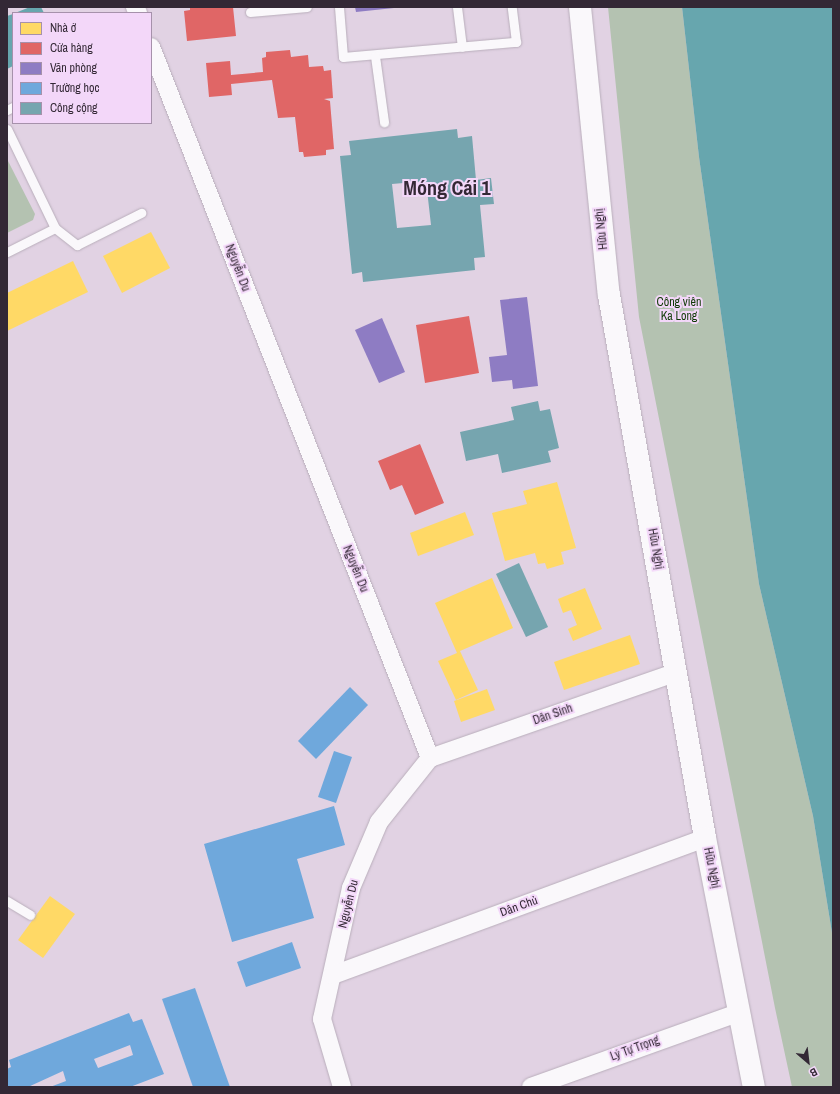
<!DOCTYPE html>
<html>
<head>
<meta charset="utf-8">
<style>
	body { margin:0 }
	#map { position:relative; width:840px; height:1094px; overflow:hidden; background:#e1d2e3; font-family:"Archivo Narrow",sans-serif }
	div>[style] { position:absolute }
	.green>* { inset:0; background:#b4c2b1 }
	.water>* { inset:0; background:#67a6ae }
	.homes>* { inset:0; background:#ffd966 }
	.shops>* { inset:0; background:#e06666 }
	.offices>* { inset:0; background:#8e7cc3 }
	.schools>* { inset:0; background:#6fa8dc }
	.public>* { inset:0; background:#76a5af }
	.roads { filter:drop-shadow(0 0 1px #b9aebb) drop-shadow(0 0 1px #b9aebb) }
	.lane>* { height:9px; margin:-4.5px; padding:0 4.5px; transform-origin:4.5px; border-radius:4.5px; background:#faf8fb }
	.street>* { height:18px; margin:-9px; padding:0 9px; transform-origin:9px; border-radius:9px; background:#faf8fb }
	.secondary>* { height:22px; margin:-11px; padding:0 11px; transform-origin:11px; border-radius:11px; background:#faf8fb }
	span { translate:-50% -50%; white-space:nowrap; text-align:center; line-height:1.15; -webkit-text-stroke:4px #f3d7f9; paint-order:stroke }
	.street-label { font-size:12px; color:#332835 }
	.park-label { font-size:12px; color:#0e3a04 }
	.town-label { font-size:20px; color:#332835; font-weight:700 }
	.frame { position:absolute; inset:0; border:8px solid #332835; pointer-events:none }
	.legend { position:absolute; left:12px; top:12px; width:140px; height:112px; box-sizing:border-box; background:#f3d7f9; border:1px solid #a691ab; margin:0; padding:5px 7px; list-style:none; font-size:12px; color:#332835 }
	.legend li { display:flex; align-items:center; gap:8px; height:20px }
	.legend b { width:20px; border:1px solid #a691ab }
	.north { position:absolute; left:788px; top:1042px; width:40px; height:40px; -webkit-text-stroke:3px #f3d7f9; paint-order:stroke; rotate:152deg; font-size:11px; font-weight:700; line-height:16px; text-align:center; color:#332835 }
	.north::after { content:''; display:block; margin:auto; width:14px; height:18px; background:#332835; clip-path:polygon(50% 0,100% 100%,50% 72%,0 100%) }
</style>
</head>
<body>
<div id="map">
	<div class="green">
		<div style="clip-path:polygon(608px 7px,682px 7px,699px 157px,759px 584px,813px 816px,833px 939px,833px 1087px,792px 1087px,775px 1008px,639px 317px)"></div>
		<div style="clip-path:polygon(7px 159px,35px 214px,33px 220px,7px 233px)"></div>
	</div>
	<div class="water">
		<div style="clip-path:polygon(30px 7px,41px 7px,44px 13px,15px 13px)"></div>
		<div style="clip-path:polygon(682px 7px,833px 7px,833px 939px,813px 816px,759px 584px,699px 157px)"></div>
		<div style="clip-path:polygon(13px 14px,13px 66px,7px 69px,7px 16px)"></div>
	</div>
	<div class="homes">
		<div style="clip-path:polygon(151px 232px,170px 268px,122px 293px,103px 256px)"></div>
		<div style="clip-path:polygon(73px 261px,88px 292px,7px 331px,7px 293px)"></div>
		<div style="clip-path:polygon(557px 482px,576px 548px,561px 552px,564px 564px,547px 569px,545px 563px,538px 564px,535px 553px,505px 561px,492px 513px,527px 504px,523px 491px)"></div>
		<div style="clip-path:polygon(465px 512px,474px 535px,418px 556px,410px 533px)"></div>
		<div style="clip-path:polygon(492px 578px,513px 628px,460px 651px,478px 690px,456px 700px,438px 661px,457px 653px,435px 603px)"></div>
		<div style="clip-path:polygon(585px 588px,602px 629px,573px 641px,568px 629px,577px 625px,571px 610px,563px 613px,558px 599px)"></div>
		<div style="clip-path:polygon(630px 635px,640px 664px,564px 690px,554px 662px)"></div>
		<div style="clip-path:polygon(487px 689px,495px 710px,461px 722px,454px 701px)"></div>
		<div style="clip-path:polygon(50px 896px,75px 914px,43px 958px,18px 940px)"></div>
	</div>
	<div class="shops">
		<div style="clip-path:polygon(190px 7px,233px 7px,236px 36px,187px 41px,184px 11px,190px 10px)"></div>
		<div style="clip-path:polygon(290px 50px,291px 57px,308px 55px,309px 67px,323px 66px,324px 71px,331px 70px,333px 98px,324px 99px,330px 101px,334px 149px,326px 150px,326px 155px,304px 157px,303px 152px,299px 152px,295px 117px,278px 118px,272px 80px,231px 84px,232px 95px,209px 97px,206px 63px,230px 61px,231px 75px,263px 72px,262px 58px,266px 57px,266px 52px)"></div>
		<div style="clip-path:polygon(469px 316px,479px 373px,425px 383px,416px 325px)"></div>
		<div style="clip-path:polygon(420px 444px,444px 503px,415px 515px,402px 485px,390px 490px,378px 461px)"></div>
	</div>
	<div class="offices">
		<div style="clip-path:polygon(355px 7px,394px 7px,394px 8px,356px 12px)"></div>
		<div style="clip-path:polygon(527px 297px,538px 386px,513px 389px,512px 380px,492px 382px,489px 357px,507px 355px,500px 300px)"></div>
		<div style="clip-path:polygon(382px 318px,405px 372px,379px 383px,355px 330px)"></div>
	</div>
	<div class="schools">
		<div style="clip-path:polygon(350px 687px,368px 705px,316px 759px,298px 741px)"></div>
		<div style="clip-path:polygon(334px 751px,352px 757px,336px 803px,318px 797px)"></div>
		<div style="clip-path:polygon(334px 806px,345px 845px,297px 859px,314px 918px,232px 942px,204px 844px)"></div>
		<div style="clip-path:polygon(292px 942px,301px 968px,246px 987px,237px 962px)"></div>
		<div style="clip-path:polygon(195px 988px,230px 1087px,193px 1087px,162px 999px)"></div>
		<div style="clip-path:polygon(evenodd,129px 1013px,133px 1022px,142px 1019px,164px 1074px,130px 1087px,50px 1087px,66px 1081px,63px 1071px,28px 1087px,7px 1087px,7px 1069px,11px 1067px,9px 1060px,129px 1013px,130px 1045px,133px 1055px,98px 1068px,94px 1059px,130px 1045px)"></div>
	</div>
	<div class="public">
		<div style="clip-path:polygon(evenodd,457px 129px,458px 138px,472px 136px,476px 180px,491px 178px,494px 204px,480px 205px,485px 257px,474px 258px,475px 270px,363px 282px,362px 272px,352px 274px,340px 156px,351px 155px,349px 141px,457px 129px,426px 181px,431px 225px,397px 228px,392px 184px,426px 181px)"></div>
		<div style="clip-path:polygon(538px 401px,540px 411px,550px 409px,559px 448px,548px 451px,551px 462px,502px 473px,498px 454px,466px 461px,460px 432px,514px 420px,511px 407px)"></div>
		<div style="clip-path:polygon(519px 563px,548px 627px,526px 637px,496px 574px)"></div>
	</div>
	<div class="roads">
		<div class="lane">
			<div style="left:339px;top:7px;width:50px;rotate:85.4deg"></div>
			<div style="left:343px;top:57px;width:174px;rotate:-5deg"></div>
			<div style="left:516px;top:42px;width:35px;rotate:-97deg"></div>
			<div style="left:457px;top:7px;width:40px;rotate:82.9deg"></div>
			<div style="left:250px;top:12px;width:57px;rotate:-5deg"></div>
			<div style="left:375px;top:56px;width:67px;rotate:82.2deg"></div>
			<div style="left:7px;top:110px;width:7px;rotate:-27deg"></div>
			<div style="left:7px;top:129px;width:110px;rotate:64.1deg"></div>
			<div style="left:55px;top:228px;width:54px;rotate:153.4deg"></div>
			<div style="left:55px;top:228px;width:28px;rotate:38deg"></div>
			<div style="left:77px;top:245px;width:72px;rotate:-26.6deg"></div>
			<div style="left:7px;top:901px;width:27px;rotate:31deg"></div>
		</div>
		<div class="street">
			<div style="left:135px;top:7px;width:7px;rotate:63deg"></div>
			<div style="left:151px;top:47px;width:764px;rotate:68.57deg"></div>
			<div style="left:430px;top:758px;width:82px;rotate:128.6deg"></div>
			<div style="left:379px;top:822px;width:72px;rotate:113deg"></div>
			<div style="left:351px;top:888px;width:134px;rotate:102.5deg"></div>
			<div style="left:322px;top:1019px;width:71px;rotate:73.6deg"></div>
			<div style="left:430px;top:758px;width:262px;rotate:-19.2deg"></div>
			<div style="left:333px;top:975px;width:396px;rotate:-20.2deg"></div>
			<div style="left:531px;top:1087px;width:222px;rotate:-19.7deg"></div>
		</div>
		<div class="secondary">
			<div style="left:580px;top:7px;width:289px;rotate:84.3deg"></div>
			<div style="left:609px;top:295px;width:551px;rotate:79.97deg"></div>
			<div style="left:705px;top:838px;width:254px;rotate:78.9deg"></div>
		</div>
	</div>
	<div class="street-label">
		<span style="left:602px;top:229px;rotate:-96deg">Hữu Nghị</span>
		<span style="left:237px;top:268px;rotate:69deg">Nguyễn Du</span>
		<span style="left:655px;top:549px;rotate:80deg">Hữu Nghị</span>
		<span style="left:355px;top:569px;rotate:68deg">Nguyễn Du</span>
		<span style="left:553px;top:715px;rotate:-19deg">Dân Sinh</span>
		<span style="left:711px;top:868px;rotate:79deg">Hữu Nghị</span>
		<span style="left:349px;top:904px;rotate:-76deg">Nguyễn Du</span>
		<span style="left:519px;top:907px;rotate:-20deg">Dân Chủ</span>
		<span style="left:635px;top:1049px;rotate:-20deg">Lý Tự Trọng</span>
	</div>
	<div class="park-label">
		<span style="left:679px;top:310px">Công viên<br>Ka Long</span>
	</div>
	<div class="town-label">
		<span style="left:447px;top:187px">Móng Cái 1</span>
	</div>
	<div class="frame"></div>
	<ul class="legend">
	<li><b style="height:11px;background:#ffd966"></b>Nhà ở</li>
	<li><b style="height:11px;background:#e06666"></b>Cửa hàng</li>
	<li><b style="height:11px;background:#8e7cc3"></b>Văn phòng</li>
	<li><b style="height:11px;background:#6fa8dc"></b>Trường học</li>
	<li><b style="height:11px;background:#76a5af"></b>Công cộng</li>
	</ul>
	<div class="north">B</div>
</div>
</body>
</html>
